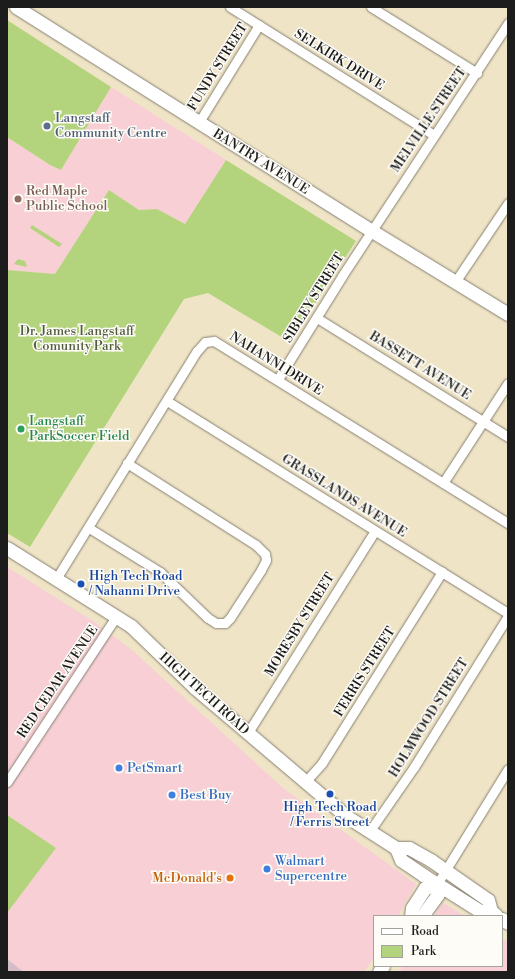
<!DOCTYPE html>
<html>
<head>
<meta charset="utf-8">
<style>
	body { margin:0 }
	#map { position:relative; width:515px; height:979px; overflow:hidden; background:#f0e4c7; font-family:"Libre Bodoni",serif }
	div>[style] { position:absolute }
	.built>* { inset:0; background:#f7cfd5 }
	.industrial>* { inset:0; background:#d2bdc8 }
	.green>* { inset:0; background:#b3d47c }
	.roads { filter:drop-shadow(0 0 1px #868072) drop-shadow(0 0 1px #868072) }
	.street>* { height:9px; margin:-4.5px; padding:0 4.5px; transform-origin:4.5px; border-radius:4.5px; background:#fff }
	.secondary>* { height:13px; margin:-6.5px; padding:0 6.5px; transform-origin:6.5px; border-radius:6.5px; background:#fff }
	.dots>* { width:11px; height:11px; translate:-50% -50%; box-sizing:border-box; border:2px solid #fdfcf7; border-radius:50% }
	span { translate:-50% -50%; white-space:nowrap; text-align:center; line-height:1.15; -webkit-text-stroke:3px #fdfcf7; paint-order:stroke }
	.street-label { font-size:13px; color:#1c1c1c }
	.service-label { font-size:13px; color:#4e5e75 }
	.left { translate:0 -50%; text-align:left }
	.education-label { font-size:13px; color:#785e54 }
	.park-label { font-size:13px; color:#515c3e }
	.leisure-label { font-size:13px; color:#27864d }
	.transit-label { font-size:13px; color:#164399 }
	.shop-label { font-size:13px; color:#366cbe }
	.food-label { font-size:13px; color:#c56008 }
	.right { translate:-100% -50%; text-align:right }
	.frame { position:absolute; inset:0; border:8px solid #1c1c1c; pointer-events:none }
	.legend { position:absolute; left:373px; top:915px; width:130px; height:52px; box-sizing:border-box; background:#fdfcf7; border:1px solid #a3a29f; margin:0; padding:5px 7px; list-style:none; font-size:12px; color:#1c1c1c }
	.legend li { display:flex; align-items:center; gap:8px; height:20px }
	.legend b { width:20px; border:1px solid #a3a29f }
</style>
</head>
<body>
<div id="map">
	<div class="built">
		<div style="clip-path:polygon(111px 87px,226px 160px,185px 224px,157px 209px,139px 210px,109px 190px,55px 274px,7px 270px,7px 137px,50px 165px,61px 170px)"></div>
		<div style="clip-path:polygon(7px 567px,93px 621px,132px 650px,283px 788px,416px 884px,398px 916px,374px 916px,374px 958px,364px 972px,24px 972px,7px 959px,7px 913px,56px 848px,7px 815px)"></div>
		<div style="clip-path:polygon(442px 902px,465px 916px,434px 916px)"></div>
		<div style="clip-path:polygon(502px 938px,508px 942px,508px 972px,399px 972px,403px 966px,502px 966px)"></div>
	</div>
	<div class="industrial">
		<div style="clip-path:polygon(7px 959px,24px 972px,7px 972px)"></div>
	</div>
	<div class="green">
		<div style="clip-path:polygon(7px 20px,111px 87px,61px 170px,50px 165px,7px 137px)"></div>
		<div style="clip-path:polygon(226px 160px,356px 241px,290px 342px,208px 293px,184px 299px,30px 547px,7px 533px,7px 270px,55px 274px,109px 190px,139px 210px,157px 209px,185px 224px)"></div>
		<div style="clip-path:polygon(32px 225px,62px 244px,59px 247px,30px 228px)"></div>
		<div style="clip-path:polygon(18px 259px,25px 261px,27px 267px,14px 264px)"></div>
		<div style="clip-path:polygon(7px 815px,56px 848px,7px 913px)"></div>
	</div>
	<div class="roads">
		<div class="street">
			<div style="left:230px;top:7px;width:241px;rotate:32.1deg"></div>
			<div style="left:371px;top:7px;width:125px;rotate:31.9deg"></div>
			<div style="left:199px;top:122px;width:114px;rotate:-58.3deg"></div>
			<div style="left:455px;top:282px;width:95px;rotate:-56.1deg"></div>
			<div style="left:317px;top:318px;width:225px;rotate:31.9deg"></div>
			<div style="left:278px;top:379px;width:121px;rotate:-58.1deg"></div>
			<div style="left:342px;top:276px;width:303px;rotate:-56.7deg"></div>
			<div style="left:167px;top:401px;width:402px;rotate:31.9deg"></div>
			<div style="left:443px;top:483px;width:119px;rotate:-57deg"></div>
			<div style="left:89px;top:528px;width:84px;rotate:31.8deg"></div>
			<div style="left:160px;top:572px;width:66px;rotate:43.8deg"></div>
			<div style="left:208px;top:618px;width:9px;rotate:32deg"></div>
			<div style="left:216px;top:623px;width:9px"></div>
			<div style="left:225px;top:623px;width:7px;rotate:-45deg"></div>
			<div style="left:230px;top:618px;width:57px;rotate:-57.1deg"></div>
			<div style="left:261px;top:570px;width:11px;rotate:-63deg"></div>
			<div style="left:266px;top:560px;width:6px;rotate:-99deg"></div>
			<div style="left:265px;top:554px;width:13px;rotate:-135deg"></div>
			<div style="left:256px;top:545px;width:153px;rotate:-147.6deg"></div>
			<div style="left:56px;top:579px;width:268px;rotate:-58.3deg"></div>
			<div style="left:197px;top:351px;width:12px;rotate:-48deg"></div>
			<div style="left:205px;top:342px;width:9px;rotate:-6deg"></div>
			<div style="left:214px;top:341px;width:346px;rotate:31.8deg"></div>
			<div style="left:247px;top:734px;width:240px;rotate:-57.8deg"></div>
			<div style="left:7px;top:782px;width:198px;rotate:-56.6deg"></div>
			<div style="left:305px;top:782px;width:25px;rotate:-48deg"></div>
			<div style="left:322px;top:763px;width:226px;rotate:-57.9deg"></div>
			<div style="left:369px;top:832px;width:79px;rotate:-55.3deg"></div>
			<div style="left:414px;top:767px;width:178px;rotate:-58.1deg"></div>
			<div style="left:437px;top:884px;width:135px;rotate:-58.3deg"></div>
		</div>
		<div class="secondary">
			<div style="left:16px;top:7px;width:421px;rotate:32.2deg"></div>
			<div style="left:372px;top:231px;width:159px;rotate:31.4deg"></div>
			<div style="left:7px;top:548px;width:146px;rotate:32.2deg"></div>
			<div style="left:131px;top:626px;width:89px;rotate:44.1deg"></div>
			<div style="left:195px;top:688px;width:198px;rotate:40.3deg"></div>
			<div style="left:346px;top:816px;width:59px;rotate:32.6deg"></div>
			<div style="left:396px;top:848px;width:13px"></div>
			<div style="left:409px;top:848px;width:26px;rotate:29deg"></div>
			<div style="left:432px;top:861px;width:68px;rotate:34.9deg"></div>
			<div style="left:488px;top:900px;width:11px;rotate:75deg"></div>
			<div style="left:396px;top:848px;width:13px;rotate:67deg"></div>
			<div style="left:401px;top:860px;width:27px;rotate:34deg"></div>
			<div style="left:423px;top:875px;width:67px;rotate:32.3deg"></div>
			<div style="left:480px;top:911px;width:11px"></div>
			<div style="left:491px;top:911px;width:6px;rotate:39deg"></div>
			<div style="left:411px;top:916px;width:8px;rotate:-83deg"></div>
			<div style="left:412px;top:908px;width:24px;rotate:-57deg"></div>
			<div style="left:425px;top:888px;width:13px;rotate:-18deg"></div>
			<div style="left:422px;top:916px;width:27px;rotate:-54deg"></div>
			<div style="left:438px;top:894px;width:10px;rotate:-96deg"></div>
			<div style="left:502px;top:919px;width:7px;rotate:34deg"></div>
			<div style="left:379px;top:972px;width:7px;rotate:-56deg"></div>
		</div>
	</div>
	<div class="dots">
		<div style="left:47px;top:126px;background:#5c6f8a"></div>
		<div style="left:18px;top:199px;background:#8d6e63"></div>
		<div style="left:21px;top:429px;background:#2e9e5b"></div>
		<div style="left:81px;top:584px;background:#1a4fb4"></div>
		<div style="left:119px;top:768px;background:#3f7fe0"></div>
		<div style="left:330px;top:794px;background:#1a4fb4"></div>
		<div style="left:172px;top:795px;background:#3f7fe0"></div>
		<div style="left:267px;top:869px;background:#3f7fe0"></div>
		<div style="left:230px;top:878px;background:#e8710a"></div>
	</div>
	<div class="street-label">
		<span style="left:339px;top:60px;rotate:32deg">SELKIRK DRIVE</span>
		<span style="left:218px;top:67px;rotate:-58deg">FUNDY STREET</span>
		<span style="left:429px;top:120px;rotate:-56deg">MELVILLE STREET</span>
		<span style="left:261px;top:162px;rotate:32deg">BANTRY AVENUE</span>
		<span style="left:314px;top:298px;rotate:-58deg">SIBLEY STREET</span>
		<span style="left:276px;top:364px;rotate:32deg">NAHANNI DRIVE</span>
		<span style="left:420px;top:366px;rotate:32deg">BASSETT AVENUE</span>
		<span style="left:344px;top:496px;rotate:32deg">GRASSLANDS AVENUE</span>
		<span style="left:300px;top:625px;rotate:-58deg">MORESBY STREET</span>
		<span style="left:365px;top:672px;rotate:-58deg">FERRIS STREET</span>
		<span style="left:58px;top:682px;rotate:-56deg">RED CEDAR AVENUE</span>
		<span style="left:204px;top:694px;rotate:42deg">HIGH TECH ROAD</span>
		<span style="left:429px;top:718px;rotate:-58deg">HOLMWOOD STREET</span>
	</div>
	<div class="service-label">
		<span class="left" style="left:55px;top:126px">Langstaff<br>Community Centre</span>
	</div>
	<div class="education-label">
		<span class="left" style="left:26px;top:199px">Red Maple<br>Public School</span>
	</div>
	<div class="park-label">
		<span style="left:77px;top:339px">Dr. James Langstaff<br>Comunity Park</span>
	</div>
	<div class="leisure-label">
		<span class="left" style="left:29px;top:429px">Langstaff<br>ParkSoccer Field</span>
	</div>
	<div class="transit-label">
		<span class="left" style="left:89px;top:584px">High Tech Road<br>/ Nahanni Drive</span>
		<span style="left:330px;top:815px">High Tech Road<br>/ Ferris Street</span>
	</div>
	<div class="shop-label">
		<span class="left" style="left:127px;top:768px">PetSmart</span>
		<span class="left" style="left:180px;top:795px">Best Buy</span>
		<span class="left" style="left:275px;top:869px">Walmart<br>Supercentre</span>
	</div>
	<div class="food-label">
		<span class="right" style="left:222px;top:878px">McDonald's</span>
	</div>
	<div class="frame"></div>
	<ul class="legend">
	<li><b style="height:5px;background:#fff"></b>Road</li>
	<li><b style="height:11px;background:#b3d47c"></b>Park</li>
	</ul>
</div>
</body>
</html>
